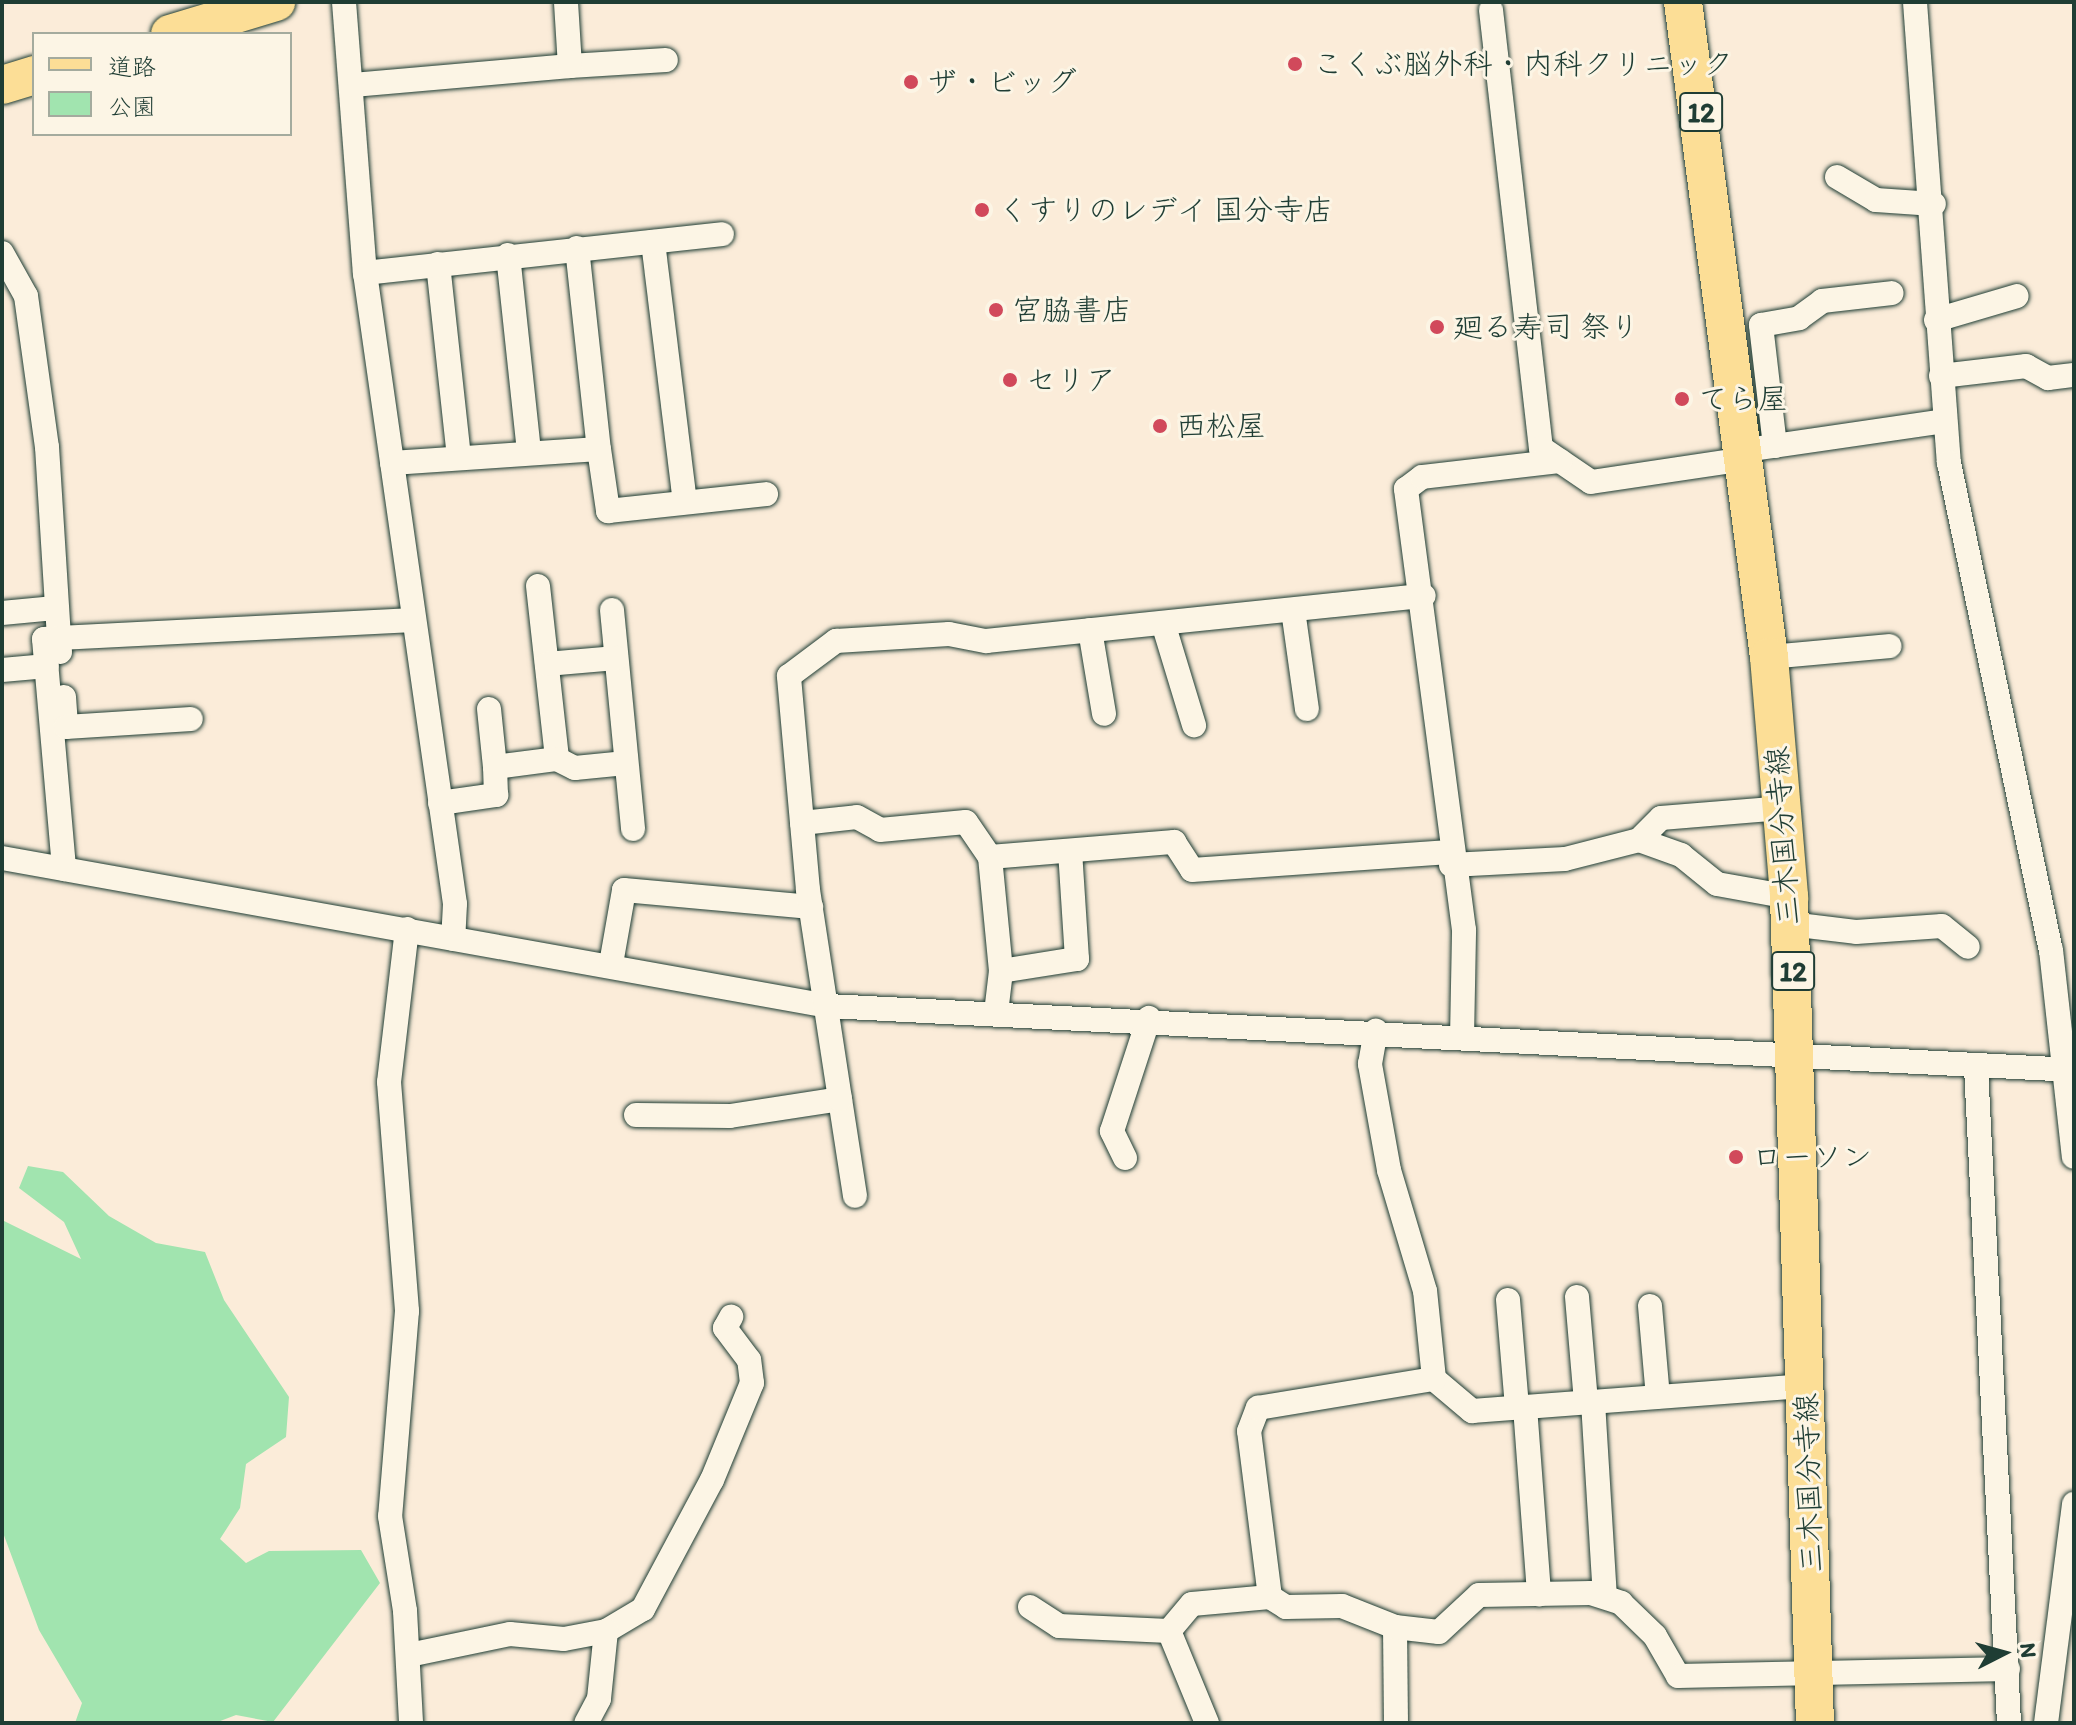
<!DOCTYPE html>
<html>
<head>
<meta charset="utf-8">
<style>
	body { margin:0 }
	#map { position:relative; width:2076px; height:1725px; overflow:hidden; background:#fbecd9; font-family:Itim,"Klee One",sans-serif }
	div>[style] { position:absolute }
	.green>* { inset:0; background:#a1e4af }
	.roads { filter:drop-shadow(0 0 2px #1f3d34) drop-shadow(0 0 2px #1f3d34) }
	.street>* { height:24px; margin:-12px; padding:0 12px; transform-origin:12px; border-radius:12px; background:#fcf5e5 }
	.primary>* { height:38px; margin:-19px; padding:0 19px; transform-origin:19px; border-radius:19px; background:#fcde96 }
	.dots>* { width:22px; height:22px; translate:-50% -50%; box-sizing:border-box; border:4px solid #fcf5e5; border-radius:50% }
	span { translate:-50% -50%; white-space:nowrap; text-align:center; line-height:1.15; -webkit-text-stroke:6px #fcf5e5; paint-order:stroke }
	.shield-label span { padding:2px 6px; background:#fcf5e5; border:2px solid; border-radius:6px; -webkit-text-stroke-width:0 }
	.shield-label { font-size:28px; color:#1f3d34; font-weight:700 }
	.poi-label { font-size:30px; color:#1f3d34 }
	.left { translate:0 -50%; text-align:left }
	.street-label { font-size:30px; color:#1f3d34 }
	.frame { position:absolute; inset:0; border:4px solid #1f3d34; pointer-events:none }
	.legend { position:absolute; left:32px; top:32px; width:260px; height:104px; box-sizing:border-box; background:#fcf5e5; border:2px solid #a4ab9e; margin:0; padding:10px 14px; list-style:none; font-size:24px; color:#1f3d34 }
	.legend li { display:flex; align-items:center; gap:16px; height:40px }
	.legend b { width:40px; border:2px solid #a4ab9e }
	.north { position:absolute; left:1964px; top:1613px; width:80px; height:80px; -webkit-text-stroke:6px #fcf5e5; paint-order:stroke; rotate:84deg; font-size:22px; font-weight:700; line-height:32px; text-align:center; color:#1f3d34 }
	.north::after { content:''; display:block; margin:auto; width:28px; height:36px; background:#1f3d34; clip-path:polygon(50% 0,100% 100%,50% 72%,0 100%) }
</style>
</head>
<body>
<div id="map">
	<div class="green">
		<div style="clip-path:polygon(28px 1166px,63px 1172px,109px 1216px,156px 1243px,205px 1252px,224px 1300px,289px 1397px,286px 1437px,246px 1464px,240px 1508px,220px 1539px,246px 1563px,269px 1551px,361px 1550px,380px 1583px,273px 1722px,236px 1715px,215px 1723px,75px 1723px,82px 1703px,39px 1630px,2px 1530px,2px 1220px,81px 1259px,64px 1222px,19px 1188px)"></div>
	</div>
	<div class="roads">
		<div class="street">
			<div style="left:344px;top:2px;width:272px;rotate:85.6deg"></div>
			<div style="left:365px;top:273px;width:637px;rotate:81.88deg"></div>
			<div style="left:455px;top:904px;width:35px;rotate:93deg"></div>
			<div style="left:1915px;top:2px;width:462px;rotate:85.8deg"></div>
			<div style="left:1949px;top:463px;width:498px;rotate:78.2deg"></div>
			<div style="left:2051px;top:950px;width:208px;rotate:83.7deg"></div>
			<div style="left:1491px;top:10px;width:441px;rotate:83.5deg"></div>
			<div style="left:1541px;top:448px;width:60px;rotate:34.2deg"></div>
			<div style="left:1591px;top:482px;width:155px;rotate:-8.5deg"></div>
			<div style="left:570px;top:66px;width:96px;rotate:-3.6deg"></div>
			<div style="left:353px;top:85px;width:218px;rotate:-5deg"></div>
			<div style="left:570px;top:66px;width:64px;rotate:-93.6deg"></div>
			<div style="left:1837px;top:177px;width:45px;rotate:30.5deg"></div>
			<div style="left:1876px;top:200px;width:58px;rotate:3.9deg"></div>
			<div style="left:653px;top:242px;width:262px;rotate:83deg"></div>
			<div style="left:577px;top:248px;width:202px;rotate:83.8deg"></div>
			<div style="left:2px;top:253px;width:49px;rotate:60.8deg"></div>
			<div style="left:26px;top:296px;width:152px;rotate:82.1deg"></div>
			<div style="left:47px;top:447px;width:191px;rotate:86.4deg"></div>
			<div style="left:59px;top:638px;width:15px;rotate:176deg"></div>
			<div style="left:44px;top:639px;width:231px;rotate:85deg"></div>
			<div style="left:508px;top:255px;width:197px;rotate:83.9deg"></div>
			<div style="left:438px;top:264px;width:194px;rotate:83.8deg"></div>
			<div style="left:365px;top:273px;width:359px;rotate:-6.2deg"></div>
			<div style="left:1936px;top:320px;width:84px;rotate:-16.5deg"></div>
			<div style="left:1941px;top:376px;width:86px;rotate:-6.7deg"></div>
			<div style="left:2026px;top:366px;width:25px;rotate:29deg"></div>
			<div style="left:2048px;top:378px;width:26px;rotate:-7deg"></div>
			<div style="left:1775px;top:446px;width:122px;rotate:-96.6deg"></div>
			<div style="left:1761px;top:325px;width:39px;rotate:-10deg"></div>
			<div style="left:1799px;top:318px;width:29px;rotate:-36deg"></div>
			<div style="left:1822px;top:301px;width:70px;rotate:-6.5deg"></div>
			<div style="left:1760px;top:448px;width:186px;rotate:-8.3deg"></div>
			<div style="left:392px;top:463px;width:207px;rotate:-3.9deg"></div>
			<div style="left:599px;top:449px;width:63px;rotate:81.7deg"></div>
			<div style="left:608px;top:511px;width:159px;rotate:-6.1deg"></div>
			<div style="left:538px;top:586px;width:174px;rotate:83.7deg"></div>
			<div style="left:612px;top:610px;width:220px;rotate:84.5deg"></div>
			<div style="left:1293px;top:610px;width:100px;rotate:82deg"></div>
			<div style="left:2px;top:613px;width:53px;rotate:-5.4deg"></div>
			<div style="left:1163px;top:623px;width:107px;rotate:73.1deg"></div>
			<div style="left:1090px;top:630px;width:85px;rotate:80.5deg"></div>
			<div style="left:60px;top:652px;width:14px;rotate:-94deg"></div>
			<div style="left:59px;top:638px;width:355px;rotate:-2.9deg"></div>
			<div style="left:1769px;top:657px;width:121px;rotate:-5.2deg"></div>
			<div style="left:547px;top:664px;width:69px;rotate:-5deg"></div>
			<div style="left:2px;top:670px;width:45px;rotate:-5.1deg"></div>
			<div style="left:64px;top:697px;width:30px;rotate:86deg"></div>
			<div style="left:66px;top:727px;width:125px;rotate:-3.7deg"></div>
			<div style="left:489px;top:709px;width:58px;rotate:84.1deg"></div>
			<div style="left:440px;top:803px;width:57px;rotate:-8.1deg"></div>
			<div style="left:496px;top:795px;width:28px;rotate:-92deg"></div>
			<div style="left:495px;top:767px;width:63px;rotate:-7.4deg"></div>
			<div style="left:557px;top:759px;width:20px;rotate:27deg"></div>
			<div style="left:575px;top:768px;width:51px;rotate:-5.6deg"></div>
			<div style="left:802px;top:823px;width:55px;rotate:-6.2deg"></div>
			<div style="left:857px;top:817px;width:26px;rotate:29deg"></div>
			<div style="left:880px;top:830px;width:86px;rotate:-5.3deg"></div>
			<div style="left:966px;top:822px;width:42px;rotate:55.6deg"></div>
			<div style="left:1639px;top:840px;width:45px;rotate:19.7deg"></div>
			<div style="left:1681px;top:855px;width:46px;rotate:38.9deg"></div>
			<div style="left:1717px;top:884px;width:73px;rotate:10.2deg"></div>
			<div style="left:2px;top:858px;width:839px;rotate:10.16deg"></div>
			<div style="left:828px;top:1006px;width:1248px;rotate:2.94deg"></div>
			<div style="left:1451px;top:865px;width:114px;rotate:-3deg"></div>
			<div style="left:1565px;top:859px;width:76px;rotate:-14.4deg"></div>
			<div style="left:1639px;top:840px;width:31px;rotate:-45deg"></div>
			<div style="left:1661px;top:818px;width:121px;rotate:-4.7deg"></div>
			<div style="left:1790px;top:924px;width:66px;rotate:6.9deg"></div>
			<div style="left:1856px;top:932px;width:86px;rotate:-4deg"></div>
			<div style="left:1942px;top:926px;width:33px;rotate:39deg"></div>
			<div style="left:407px;top:929px;width:154px;rotate:96.7deg"></div>
			<div style="left:389px;top:1082px;width:230px;rotate:85.5deg"></div>
			<div style="left:407px;top:1311px;width:206px;rotate:94.7deg"></div>
			<div style="left:390px;top:1516px;width:96px;rotate:81deg"></div>
			<div style="left:405px;top:1611px;width:112px;rotate:86.9deg"></div>
			<div style="left:611px;top:964px;width:75px;rotate:-80deg"></div>
			<div style="left:624px;top:890px;width:188px;rotate:5.2deg"></div>
			<div style="left:1001px;top:971px;width:77px;rotate:-9deg"></div>
			<div style="left:1077px;top:959px;width:108px;rotate:-93.7deg"></div>
			<div style="left:996px;top:1013px;width:42px;rotate:-83.2deg"></div>
			<div style="left:1001px;top:971px;width:115px;rotate:-95.5deg"></div>
			<div style="left:990px;top:857px;width:185px;rotate:-4.7deg"></div>
			<div style="left:1174px;top:842px;width:33px;rotate:57deg"></div>
			<div style="left:1192px;top:870px;width:258px;rotate:-4deg"></div>
			<div style="left:1462px;top:1038px;width:108px;rotate:-88.9deg"></div>
			<div style="left:1464px;top:930px;width:445px;rotate:-97.5deg"></div>
			<div style="left:1406px;top:489px;width:20px;rotate:-37deg"></div>
			<div style="left:1422px;top:477px;width:139px;rotate:-6.6deg"></div>
			<div style="left:1976px;top:1067px;width:657px;rotate:87.12deg"></div>
			<div style="left:840px;top:1099px;width:98px;rotate:81.2deg"></div>
			<div style="left:636px;top:1115px;width:94px;rotate:0.6deg"></div>
			<div style="left:730px;top:1116px;width:111px;rotate:-8.8deg"></div>
			<div style="left:840px;top:1099px;width:211px;rotate:-98.7deg"></div>
			<div style="left:808px;top:890px;width:215px;rotate:-95.1deg"></div>
			<div style="left:789px;top:676px;width:59px;rotate:-36.7deg"></div>
			<div style="left:836px;top:641px;width:113px;rotate:-3.5deg"></div>
			<div style="left:949px;top:634px;width:38px;rotate:11deg"></div>
			<div style="left:986px;top:641px;width:440px;rotate:-5.9deg"></div>
			<div style="left:1125px;top:1158px;width:30px;rotate:-116deg"></div>
			<div style="left:1112px;top:1131px;width:119px;rotate:-71.9deg"></div>
			<div style="left:1577px;top:1297px;width:105px;rotate:85.1deg"></div>
			<div style="left:1508px;top:1300px;width:108px;rotate:85.2deg"></div>
			<div style="left:1650px;top:1306px;width:91px;rotate:85deg"></div>
			<div style="left:1434px;top:1379px;width:50px;rotate:40.1deg"></div>
			<div style="left:1472px;top:1411px;width:335px;rotate:-4.3deg"></div>
			<div style="left:1593px;top:1402px;width:195px;rotate:86.5deg"></div>
			<div style="left:1525px;top:1407px;width:188px;rotate:85.7deg"></div>
			<div style="left:1270px;top:1597px;width:167px;rotate:-97.2deg"></div>
			<div style="left:1249px;top:1431px;width:25px;rotate:-69deg"></div>
			<div style="left:1258px;top:1408px;width:178px;rotate:-9.4deg"></div>
			<div style="left:1434px;top:1379px;width:88px;rotate:-95.8deg"></div>
			<div style="left:1425px;top:1291px;width:126px;rotate:-106.6deg"></div>
			<div style="left:1389px;top:1170px;width:108px;rotate:-100.2deg"></div>
			<div style="left:1370px;top:1064px;width:34px;rotate:-80deg"></div>
			<div style="left:1030px;top:1607px;width:35px;rotate:33deg"></div>
			<div style="left:1059px;top:1626px;width:110px;rotate:2.6deg"></div>
			<div style="left:1395px;top:1627px;width:96px;rotate:89.4deg"></div>
			<div style="left:606px;top:1631px;width:43px;rotate:-30.7deg"></div>
			<div style="left:643px;top:1609px;width:146px;rotate:-61.9deg"></div>
			<div style="left:712px;top:1480px;width:105px;rotate:-67.6deg"></div>
			<div style="left:752px;top:1383px;width:23px;rotate:-97deg"></div>
			<div style="left:749px;top:1360px;width:40px;rotate:-127deg"></div>
			<div style="left:725px;top:1328px;width:13px;rotate:-61deg"></div>
			<div style="left:409px;top:1655px;width:103px;rotate:-11.7deg"></div>
			<div style="left:510px;top:1634px;width:54px;rotate:5.3deg"></div>
			<div style="left:564px;top:1639px;width:43px;rotate:-10.8deg"></div>
			<div style="left:606px;top:1631px;width:68px;rotate:95.9deg"></div>
			<div style="left:599px;top:1699px;width:27px;rotate:118deg"></div>
			<div style="left:1207px;top:1723px;width:100px;rotate:-112.4deg"></div>
			<div style="left:1169px;top:1631px;width:35px;rotate:-50deg"></div>
			<div style="left:1192px;top:1604px;width:78px;rotate:-5.1deg"></div>
			<div style="left:1270px;top:1597px;width:19px;rotate:32deg"></div>
			<div style="left:1286px;top:1607px;width:56px;rotate:-1deg"></div>
			<div style="left:1342px;top:1606px;width:57px;rotate:21.6deg"></div>
			<div style="left:1395px;top:1627px;width:44px;rotate:6.5deg"></div>
			<div style="left:1439px;top:1632px;width:54px;rotate:-42.8deg"></div>
			<div style="left:1479px;top:1595px;width:112px;rotate:-1deg"></div>
			<div style="left:1591px;top:1593px;width:32px;rotate:18deg"></div>
			<div style="left:1621px;top:1603px;width:47px;rotate:44.1deg"></div>
			<div style="left:1655px;top:1636px;width:46px;rotate:60.1deg"></div>
			<div style="left:1678px;top:1676px;width:330px;rotate:-1.2deg"></div>
			<div style="left:2046px;top:1723px;width:221px;rotate:-82.7deg"></div>
		</div>
		<div class="primary">
			<div style="left:1683px;top:2px;width:661px;rotate:82.52deg"></div>
			<div style="left:1769px;top:657px;width:241px;rotate:85.2deg"></div>
			<div style="left:1789px;top:897px;width:826px;rotate:88.2deg"></div>
			<div style="left:170px;top:34px;width:111px;rotate:-16.8deg"></div>
			<div style="left:2px;top:85px;width:34px;rotate:-17deg"></div>
		</div>
	</div>
	<div class="dots">
		<div style="left:1295px;top:64px;background:#d1495b"></div>
		<div style="left:911px;top:82px;background:#d1495b"></div>
		<div style="left:982px;top:210px;background:#d1495b"></div>
		<div style="left:996px;top:310px;background:#d1495b"></div>
		<div style="left:1437px;top:327px;background:#d1495b"></div>
		<div style="left:1010px;top:380px;background:#d1495b"></div>
		<div style="left:1682px;top:399px;background:#d1495b"></div>
		<div style="left:1160px;top:426px;background:#d1495b"></div>
		<div style="left:1736px;top:1157px;background:#d1495b"></div>
	</div>
	<div class="shield-label">
		<span style="left:1701px;top:112px">12</span>
		<span style="left:1793px;top:971px">12</span>
	</div>
	<div class="poi-label">
		<span class="left" style="left:1313px;top:64px">こくぶ脳外科・内科クリニック</span>
		<span class="left" style="left:927px;top:82px">ザ・ビッグ</span>
		<span class="left" style="left:998px;top:210px">くすりのレデイ 国分寺店</span>
		<span class="left" style="left:1012px;top:310px">宮脇書店</span>
		<span class="left" style="left:1453px;top:327px">廻る寿司 祭り</span>
		<span class="left" style="left:1026px;top:380px">セリア</span>
		<span class="left" style="left:1698px;top:399px">てら屋</span>
		<span class="left" style="left:1176px;top:426px">西松屋</span>
		<span class="left" style="left:1752px;top:1157px">ローソン</span>
	</div>
	<div class="street-label">
		<span style="left:1783px;top:836px;rotate:-94deg">三木国分寺線</span>
		<span style="left:1809px;top:1483px;rotate:-92deg">三木国分寺線</span>
	</div>
	<div class="frame"></div>
	<ul class="legend">
	<li><b style="height:10px;background:#fcde96"></b>道路</li>
	<li><b style="height:22px;background:#a1e4af"></b>公園</li>
	</ul>
	<div class="north">N</div>
</div>
</body>
</html>
